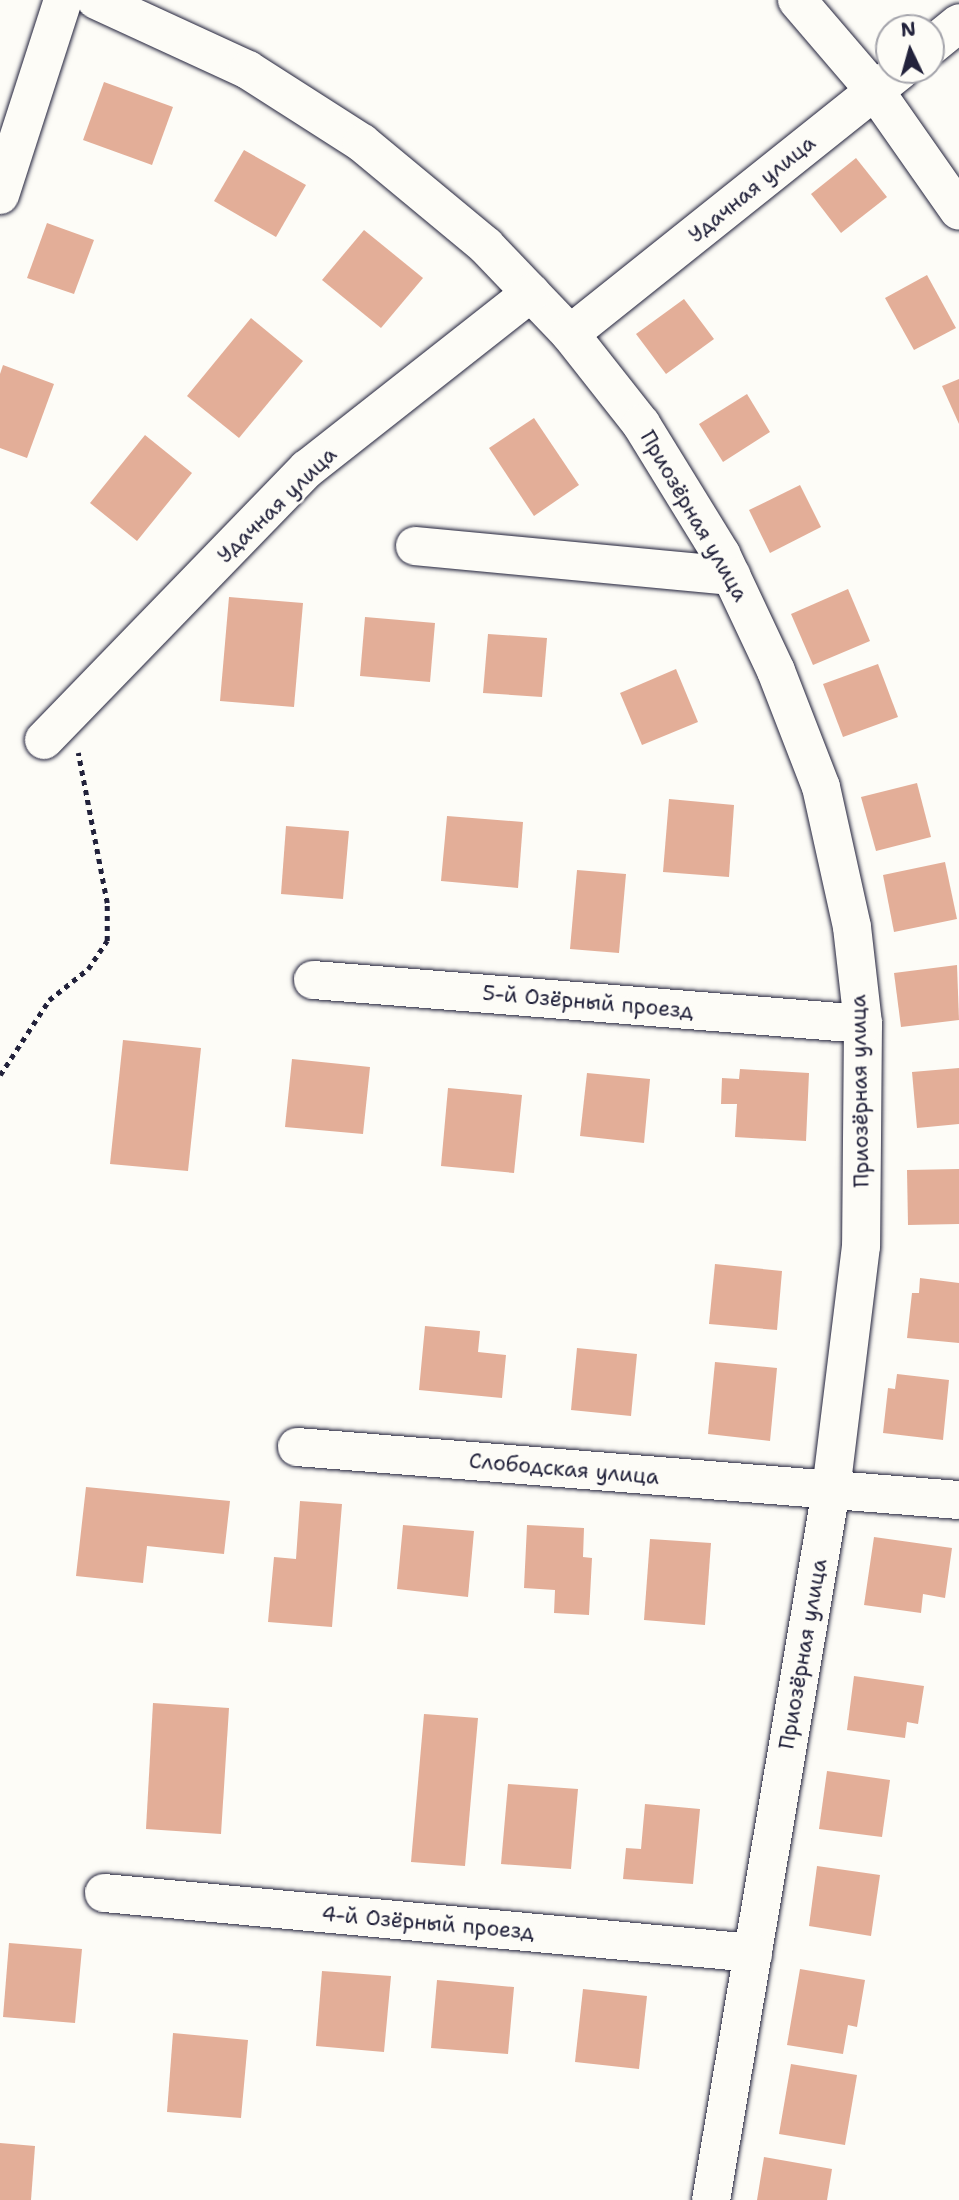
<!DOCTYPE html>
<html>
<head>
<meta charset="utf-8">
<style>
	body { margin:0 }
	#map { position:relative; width:959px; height:2200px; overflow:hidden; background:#fdfcf7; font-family:"Shantell Sans",sans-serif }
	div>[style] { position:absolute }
	.building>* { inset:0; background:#e3ae98 }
	.path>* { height:4.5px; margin-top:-2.25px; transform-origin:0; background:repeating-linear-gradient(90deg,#22223b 0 5px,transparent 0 10px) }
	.roads { filter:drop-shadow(0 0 2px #22223b) drop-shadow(0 0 2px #22223b) }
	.minor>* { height:38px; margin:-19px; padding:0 19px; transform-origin:19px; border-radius:19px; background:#fdfcf7 }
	span { translate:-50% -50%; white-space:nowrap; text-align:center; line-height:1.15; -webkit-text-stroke:5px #fdfcf7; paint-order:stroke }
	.street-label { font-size:21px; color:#22223b }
	.north { position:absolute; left:875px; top:14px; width:70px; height:70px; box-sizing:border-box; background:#fdfcf7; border:2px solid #a5a5ac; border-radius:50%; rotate:355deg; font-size:19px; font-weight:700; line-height:28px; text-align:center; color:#22223b }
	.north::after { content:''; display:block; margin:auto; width:24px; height:32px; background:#22223b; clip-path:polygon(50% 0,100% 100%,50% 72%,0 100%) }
</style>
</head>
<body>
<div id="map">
	<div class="building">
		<div style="clip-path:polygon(104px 82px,173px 107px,152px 165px,83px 140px)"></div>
		<div style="clip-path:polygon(244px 150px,306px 185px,276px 237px,214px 201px)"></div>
		<div style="clip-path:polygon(856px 158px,887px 197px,841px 233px,811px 194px)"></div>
		<div style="clip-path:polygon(47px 223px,94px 240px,74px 294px,27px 278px)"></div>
		<div style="clip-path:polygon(364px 230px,423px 278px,381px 328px,322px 280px)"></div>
		<div style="clip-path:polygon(927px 275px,956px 328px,914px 350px,885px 298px)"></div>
		<div style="clip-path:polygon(684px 299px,714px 339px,666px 374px,636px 334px)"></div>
		<div style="clip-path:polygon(251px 318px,303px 361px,239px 438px,187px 396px)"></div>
		<div style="clip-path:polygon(3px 365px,54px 384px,27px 458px,0 448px,0 374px)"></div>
		<div style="clip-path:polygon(959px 379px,959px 424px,942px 386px)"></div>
		<div style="clip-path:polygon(747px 394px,770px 432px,723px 462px,699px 424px)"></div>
		<div style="clip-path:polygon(534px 418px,579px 485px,534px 516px,489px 448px)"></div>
		<div style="clip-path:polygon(145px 435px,192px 473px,137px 541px,90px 503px)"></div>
		<div style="clip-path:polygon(800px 485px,821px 527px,770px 553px,749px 510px)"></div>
		<div style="clip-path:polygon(848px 589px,870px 641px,813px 665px,791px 614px)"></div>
		<div style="clip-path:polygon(229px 597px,303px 603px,294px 707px,220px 701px)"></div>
		<div style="clip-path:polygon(365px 617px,435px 623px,430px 682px,360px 676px)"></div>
		<div style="clip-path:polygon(488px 634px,547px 638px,542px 697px,483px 693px)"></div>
		<div style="clip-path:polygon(878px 664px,898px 717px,843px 737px,823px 684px)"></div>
		<div style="clip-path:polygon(676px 669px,698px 722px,642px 745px,620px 693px)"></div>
		<div style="clip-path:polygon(917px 783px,931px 837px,876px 851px,861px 797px)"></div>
		<div style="clip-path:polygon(669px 799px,734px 805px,729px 877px,663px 872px)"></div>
		<div style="clip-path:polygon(447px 816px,523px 822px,518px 888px,441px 881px)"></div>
		<div style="clip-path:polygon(286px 826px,349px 831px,343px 899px,281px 894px)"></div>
		<div style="clip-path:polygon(945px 862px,957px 919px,894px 932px,883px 875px)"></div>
		<div style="clip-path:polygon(577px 870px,626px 874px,619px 953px,570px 949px)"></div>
		<div style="clip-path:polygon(957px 965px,959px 1020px,901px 1027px,894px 973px)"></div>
		<div style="clip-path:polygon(123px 1040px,201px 1048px,188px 1171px,110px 1164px)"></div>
		<div style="clip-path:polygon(292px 1059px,370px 1067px,363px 1134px,285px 1127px)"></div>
		<div style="clip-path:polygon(959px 1068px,959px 1124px,917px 1128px,912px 1072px)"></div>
		<div style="clip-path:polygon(740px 1069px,809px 1073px,806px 1141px,735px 1137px,737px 1104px,721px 1104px,722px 1078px,739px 1079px)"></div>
		<div style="clip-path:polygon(587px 1073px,650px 1079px,644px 1143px,580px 1136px)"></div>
		<div style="clip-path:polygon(448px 1088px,522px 1095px,514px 1173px,441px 1166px)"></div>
		<div style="clip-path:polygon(959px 1169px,959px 1224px,908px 1225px,907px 1170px)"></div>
		<div style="clip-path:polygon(715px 1264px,782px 1271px,777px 1330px,709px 1324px)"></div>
		<div style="clip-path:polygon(920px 1278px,959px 1283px,959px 1343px,907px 1338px,912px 1293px,919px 1293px)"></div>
		<div style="clip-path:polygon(425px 1326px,480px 1331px,478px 1352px,506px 1355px,502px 1398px,419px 1390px)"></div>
		<div style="clip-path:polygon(577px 1348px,637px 1354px,631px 1416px,571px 1410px)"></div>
		<div style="clip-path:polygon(715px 1362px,777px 1368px,770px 1441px,708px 1434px)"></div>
		<div style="clip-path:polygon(897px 1374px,949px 1380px,943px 1440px,883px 1433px,888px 1388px,895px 1389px)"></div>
		<div style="clip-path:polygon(86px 1487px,230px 1501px,224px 1554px,147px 1546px,143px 1583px,76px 1576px)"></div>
		<div style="clip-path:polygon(300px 1501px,342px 1504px,332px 1627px,268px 1622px,274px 1557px,296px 1559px)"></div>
		<div style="clip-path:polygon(403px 1525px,474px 1531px,468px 1597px,397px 1589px)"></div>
		<div style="clip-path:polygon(527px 1525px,584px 1528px,583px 1557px,592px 1558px,589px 1615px,554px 1613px,555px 1590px,524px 1588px)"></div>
		<div style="clip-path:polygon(874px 1537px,952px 1548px,945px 1598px,923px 1594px,921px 1613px,864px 1605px)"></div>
		<div style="clip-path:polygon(650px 1539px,711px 1543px,705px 1625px,644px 1620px)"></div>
		<div style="clip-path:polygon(854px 1676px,924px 1686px,918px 1724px,907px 1722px,905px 1738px,847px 1730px)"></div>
		<div style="clip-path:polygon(153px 1703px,229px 1708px,221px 1834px,146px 1829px)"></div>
		<div style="clip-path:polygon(424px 1714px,478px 1718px,465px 1866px,411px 1862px)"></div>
		<div style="clip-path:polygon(827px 1771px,890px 1780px,882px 1837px,819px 1829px)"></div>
		<div style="clip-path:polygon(508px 1784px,578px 1789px,571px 1869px,501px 1864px)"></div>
		<div style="clip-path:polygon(645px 1804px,700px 1809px,693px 1884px,623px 1879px,626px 1848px,641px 1849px)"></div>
		<div style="clip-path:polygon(817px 1866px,880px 1875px,871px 1936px,809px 1926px)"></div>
		<div style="clip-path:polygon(9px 1943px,82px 1949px,75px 2023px,3px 2017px)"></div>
		<div style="clip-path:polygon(800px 1969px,865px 1980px,857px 2027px,848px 2025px,843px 2054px,787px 2045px)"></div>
		<div style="clip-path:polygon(322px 1971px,391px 1976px,384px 2052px,316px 2046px)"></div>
		<div style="clip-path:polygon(437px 1980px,514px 1987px,508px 2054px,431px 2048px)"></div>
		<div style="clip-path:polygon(583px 1989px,647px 1996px,639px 2069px,575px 2062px)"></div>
		<div style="clip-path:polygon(173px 2033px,248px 2040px,241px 2118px,167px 2112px)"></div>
		<div style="clip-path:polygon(791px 2064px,857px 2075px,845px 2145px,779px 2134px)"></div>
		<div style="clip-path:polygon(0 2143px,35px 2146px,31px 2200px,0 2200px)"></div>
		<div style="clip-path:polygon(764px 2157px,832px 2169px,827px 2200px,757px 2200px)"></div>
	</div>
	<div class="path">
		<div style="left:0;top:1075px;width:90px;rotate:-56.8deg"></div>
		<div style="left:49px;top:1000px;width:50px;rotate:-38.5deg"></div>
		<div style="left:88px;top:969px;width:34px;rotate:-56deg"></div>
		<div style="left:107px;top:941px;width:38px;rotate:-90deg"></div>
		<div style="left:107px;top:903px;width:153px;rotate:-100.9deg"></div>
	</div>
	<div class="roads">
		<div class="minor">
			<div style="left:96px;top:0;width:167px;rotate:24.7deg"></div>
			<div style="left:248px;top:70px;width:135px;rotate:32.6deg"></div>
			<div style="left:362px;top:143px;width:161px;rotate:39.7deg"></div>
			<div style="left:486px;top:246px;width:122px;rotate:46.3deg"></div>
			<div style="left:570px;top:334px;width:115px;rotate:51.7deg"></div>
			<div style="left:641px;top:424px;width:153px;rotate:58.4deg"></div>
			<div style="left:721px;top:554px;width:129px;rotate:64.8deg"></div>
			<div style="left:776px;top:671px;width:124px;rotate:68.8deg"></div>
			<div style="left:821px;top:787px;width:143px;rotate:77.5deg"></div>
			<div style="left:852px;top:927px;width:98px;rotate:83.5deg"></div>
			<div style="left:863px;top:1024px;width:222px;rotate:90.5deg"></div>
			<div style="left:861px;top:1246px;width:246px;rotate:97deg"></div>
			<div style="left:831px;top:1490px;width:720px;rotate:99.59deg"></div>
			<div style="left:797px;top:0;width:120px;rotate:49.4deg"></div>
			<div style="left:875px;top:91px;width:146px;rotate:55deg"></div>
			<div style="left:931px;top:46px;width:36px;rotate:-39deg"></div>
			<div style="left:0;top:195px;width:205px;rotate:-72.1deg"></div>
			<div style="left:570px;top:334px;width:423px;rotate:-38.6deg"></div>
			<div style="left:415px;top:546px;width:318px;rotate:5.4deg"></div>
			<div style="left:44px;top:740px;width:378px;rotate:-45.9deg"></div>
			<div style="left:307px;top:469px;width:285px;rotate:-38.2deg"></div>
			<div style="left:313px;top:980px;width:552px;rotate:4.57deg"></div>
			<div style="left:297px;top:1447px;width:664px;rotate:4.58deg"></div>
			<div style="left:104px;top:1893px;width:652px;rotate:5.28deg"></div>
		</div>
	</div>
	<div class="street-label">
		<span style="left:752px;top:189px;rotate:-39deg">Удачная улица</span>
		<span style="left:277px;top:505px;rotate:-44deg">Удачная улица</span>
		<span style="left:694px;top:516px;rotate:60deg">Приозёрная улица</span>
		<span style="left:588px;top:1002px;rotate:5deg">5-й Озёрный проезд</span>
		<span style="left:860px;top:1091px;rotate:-91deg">Приозёрная улица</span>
		<span style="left:564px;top:1469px;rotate:5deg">Слободская улица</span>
		<span style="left:803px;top:1654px;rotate:-80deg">Приозёрная улица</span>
		<span style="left:428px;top:1923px;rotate:5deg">4-й Озёрный проезд</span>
	</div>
	<div class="north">N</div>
</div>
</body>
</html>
